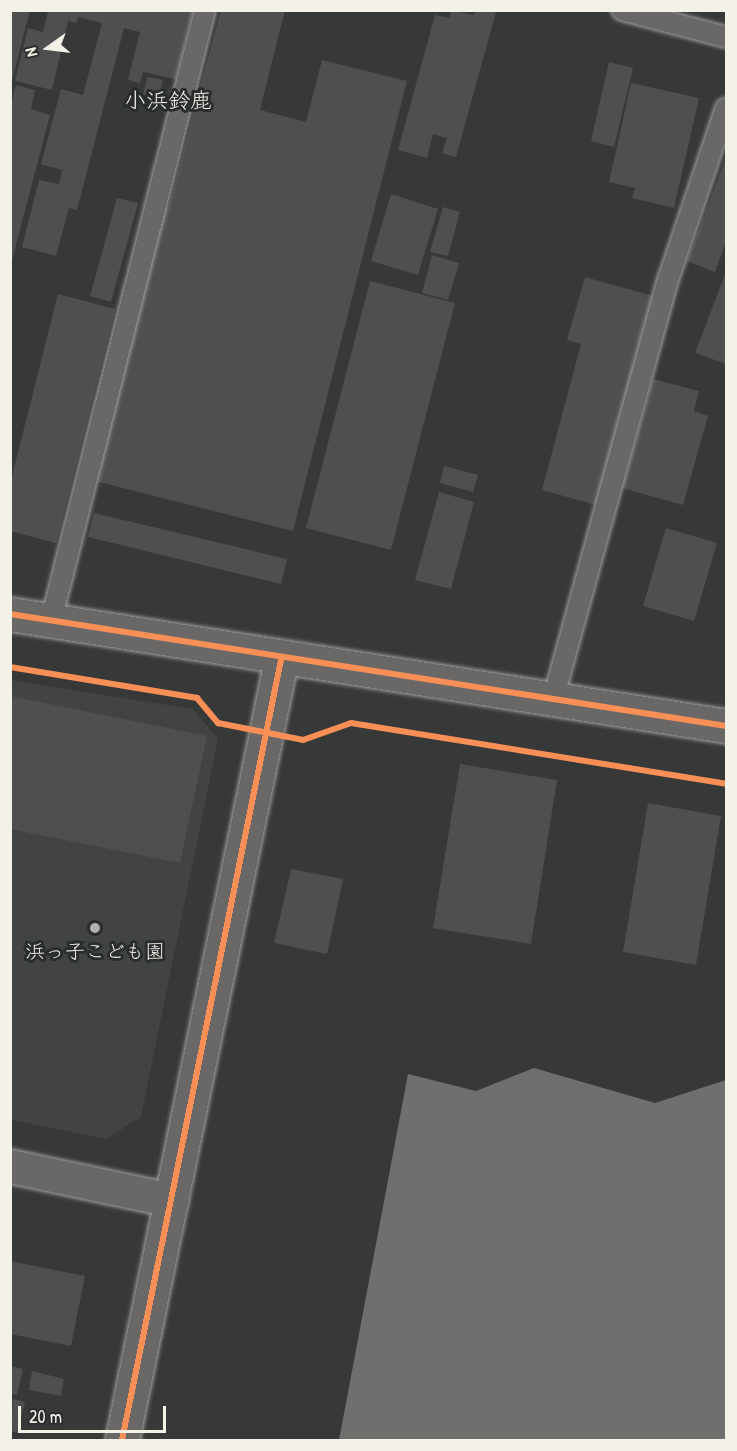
<!DOCTYPE html>
<html>
<head>
<meta charset="utf-8">
<style>
	body { margin:0 }
	#map { position:relative; width:737px; height:1451px; overflow:hidden; background:#373838; font-family:"Patrick Hand","Klee One",sans-serif }
	div>[style] { position:absolute }
	.built>* { inset:0; background:#414443 }
	.water>* { inset:0; background:#6f706d }
	.building>* { inset:0; background:#4f4f4f }
	.roads { filter:drop-shadow(0 0 2px #9d9d9b) drop-shadow(0 0 2px #9d9d9b) }
	.service>* { height:20px; margin:-10px; padding:0 10px; transform-origin:10px; border-radius:10px; background:#696866 }
	.minor>* { height:33px; margin:-16.5px; padding:0 16.5px; transform-origin:16.5px; border-radius:16.5px; background:#696866 }
	.tertiary>* { height:33px; margin:-16.5px; padding:0 16.5px; transform-origin:16.5px; border-radius:16.5px; background:#696866 }
	.cycleway>* { height:6px; margin:-3px; padding:0 3px; transform-origin:3px; border-radius:3px; background:#f78f57 }
	.dots>* { width:16px; height:16px; translate:-50% -50%; box-sizing:border-box; border:3px solid #2a2d2e; border-radius:50% }
	span { translate:-50% -50%; white-space:nowrap; text-align:center; line-height:1.15; -webkit-text-stroke:6px #2a2d2e; paint-order:stroke }
	.poi-label { font-size:20px; color:#f4f1e8 }
	.quarter-label { font-size:22px; color:#f4f1e8 }
	.frame { position:absolute; inset:0; border:12px solid #f4f1e8; pointer-events:none }
	.north { position:absolute; left:18px; top:18px; width:60px; height:60px; -webkit-text-stroke:4px #2a2d2e; paint-order:stroke; rotate:256deg; font-size:16px; font-weight:700; line-height:24px; text-align:center; color:#f4f1e8 }
	.north::after { content:''; display:block; margin:auto; width:21px; height:27px; background:#f4f1e8; clip-path:polygon(50% 0,100% 100%,50% 72%,0 100%) }
	.scale { position:absolute; left:18px; top:1406px; width:148px; height:27px; box-sizing:border-box; border:3px solid #f4f1e8; border-top:0; padding-left:8px; font-size:18px; line-height:21px; white-space:nowrap; color:#f4f1e8; -webkit-text-stroke:4px #2a2d2e; paint-order:stroke }
</style>
</head>
<body>
<div id="map">
	<div class="built">
		<div style="clip-path:polygon(10px 680px,193px 709px,218px 739px,141px 1117px,106px 1139px,11px 1120px)"></div>
	</div>
	<div class="water">
		<div style="clip-path:polygon(534px 1068px,655px 1103px,726px 1080px,726px 1440px,339px 1440px,408px 1074px,476px 1091px)"></div>
	</div>
	<div class="building">
		<div style="clip-path:polygon(10px 10px,30px 10px,11px 85px,10px 85px)"></div>
		<div style="clip-path:polygon(44px 10px,193px 10px,176px 79px,143px 72px,140px 83px,128px 80px,140px 32px,124px 28px,77px 210px,69px 208px,56px 256px,22px 247px,39px 180px,59px 184px,62px 170px,41px 164px,61px 89px,83px 95px,102px 23px,78px 17px,76px 23px,68px 21px,52px 90px,15px 81px,28px 28px,43px 32px,48px 12px)"></div>
		<div style="clip-path:polygon(221px 10px,285px 10px,260px 110px,306px 122px,322px 60px,407px 81px,293px 531px,95px 481px,163px 207px,168px 209px)"></div>
		<div style="clip-path:polygon(451px 10px,473px 15px,475px 10px,496px 12px,456px 157px,442px 153px,447px 138px,433px 134px,427px 158px,398px 150px,435px 15px,450px 18px)"></div>
		<div style="clip-path:polygon(609px 62px,633px 68px,614px 147px,591px 141px)"></div>
		<div style="clip-path:polygon(147px 77px,163px 80px,158px 99px,143px 95px)"></div>
		<div style="clip-path:polygon(631px 83px,699px 98px,674px 208px,632px 198px,635px 188px,609px 182px)"></div>
		<div style="clip-path:polygon(16px 85px,35px 90px,31px 109px,50px 115px,11px 264px,10px 107px)"></div>
		<div style="clip-path:polygon(726px 158px,726px 242px,715px 272px,687px 261px)"></div>
		<div style="clip-path:polygon(391px 194px,438px 209px,418px 275px,371px 261px)"></div>
		<div style="clip-path:polygon(117px 198px,138px 203px,111px 302px,90px 296px)"></div>
		<div style="clip-path:polygon(443px 207px,460px 212px,448px 256px,430px 252px)"></div>
		<div style="clip-path:polygon(432px 255px,459px 263px,448px 300px,422px 293px)"></div>
		<div style="clip-path:polygon(726px 272px,726px 364px,695px 353px)"></div>
		<div style="clip-path:polygon(585px 277px,653px 296px,596px 505px,542px 490px,581px 344px,567px 340px)"></div>
		<div style="clip-path:polygon(370px 281px,455px 303px,391px 550px,306px 528px)"></div>
		<div style="clip-path:polygon(58px 294px,115px 309px,56px 543px,10px 531px,10px 484px)"></div>
		<div style="clip-path:polygon(653px 379px,699px 391px,694px 411px,708px 416px,683px 505px,622px 488px)"></div>
		<div style="clip-path:polygon(444px 466px,478px 475px,473px 492px,440px 483px)"></div>
		<div style="clip-path:polygon(439px 492px,474px 502px,451px 589px,415px 580px)"></div>
		<div style="clip-path:polygon(94px 513px,287px 559px,281px 584px,88px 537px)"></div>
		<div style="clip-path:polygon(666px 528px,717px 543px,694px 621px,643px 606px)"></div>
		<div style="clip-path:polygon(10px 696px,207px 736px,180px 863px,10px 829px)"></div>
		<div style="clip-path:polygon(460px 764px,557px 780px,531px 944px,433px 928px)"></div>
		<div style="clip-path:polygon(648px 803px,721px 816px,696px 965px,623px 952px)"></div>
		<div style="clip-path:polygon(291px 869px,343px 879px,327px 954px,274px 943px)"></div>
		<div style="clip-path:polygon(10px 1261px,85px 1276px,71px 1346px,10px 1334px)"></div>
		<div style="clip-path:polygon(10px 1366px,23px 1369px,17px 1395px,10px 1393px)"></div>
		<div style="clip-path:polygon(32px 1371px,64px 1379px,61px 1396px,29px 1390px)"></div>
		<div style="clip-path:polygon(13px 1399px,25px 1402px,17px 1433px,10px 1431px)"></div>
	</div>
	<div class="roads">
		<div class="service">
			<div style="left:622px;top:10px;width:107px;rotate:14.6deg"></div>
			<div style="left:51px;top:621px;width:630px;rotate:-75.85deg"></div>
			<div style="left:554px;top:696px;width:434px;rotate:-74.7deg"></div>
			<div style="left:669px;top:277px;width:178px;rotate:-71.4deg"></div>
		</div>
		<div class="minor">
			<div style="left:10px;top:1166px;width:165px;rotate:11.9deg"></div>
		</div>
		<div class="tertiary">
			<div style="left:10px;top:614px;width:725px;rotate:8.89deg"></div>
			<div style="left:122px;top:1440px;width:796px;rotate:-78.48deg"></div>
		</div>
	</div>
	<div class="cycleway">
		<div style="left:10px;top:614px;width:725px;rotate:8.89deg"></div>
		<div style="left:10px;top:667px;width:190px;rotate:9.4deg"></div>
		<div style="left:197px;top:698px;width:33px;rotate:50deg"></div>
		<div style="left:218px;top:723px;width:87px;rotate:11.3deg"></div>
		<div style="left:303px;top:740px;width:51px;rotate:-19.5deg"></div>
		<div style="left:351px;top:723px;width:380px;rotate:9.2deg"></div>
		<div style="left:122px;top:1440px;width:796px;rotate:-78.48deg"></div>
	</div>
	<div class="dots">
		<div style="left:95px;top:928px;background:#b2b0aa"></div>
	</div>
	<div class="poi-label">
		<span style="left:95px;top:950px">浜っ子こども園</span>
	</div>
	<div class="quarter-label">
		<span style="left:168px;top:101px">小浜鈴鹿</span>
	</div>
	<div class="frame"></div>
	<div class="north">N</div>
	<div class="scale">20 m</div>
</div>
</body>
</html>
